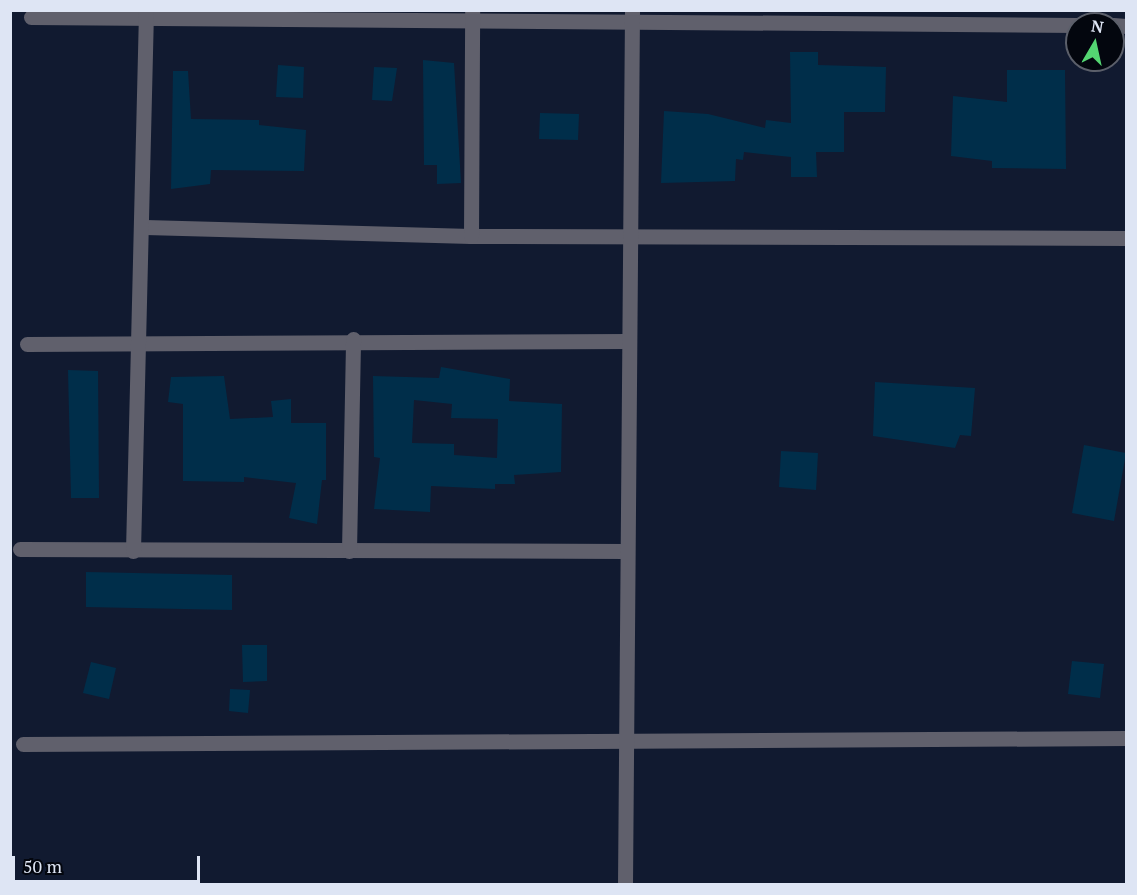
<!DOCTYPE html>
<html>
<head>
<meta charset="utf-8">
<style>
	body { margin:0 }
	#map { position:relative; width:1137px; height:895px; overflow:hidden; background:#111a30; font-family:"PT Serif",serif }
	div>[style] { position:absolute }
	.building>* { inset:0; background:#002e4a }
	.street>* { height:15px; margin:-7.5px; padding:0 7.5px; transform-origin:7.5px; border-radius:7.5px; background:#60606c }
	span { translate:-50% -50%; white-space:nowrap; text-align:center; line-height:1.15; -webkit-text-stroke:5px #03060e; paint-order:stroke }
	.frame { position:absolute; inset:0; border:12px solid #dee5f4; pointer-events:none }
	.north { position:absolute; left:1065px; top:12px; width:60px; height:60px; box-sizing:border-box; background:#03060e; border:2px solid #5b5f6a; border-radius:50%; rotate:9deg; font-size:16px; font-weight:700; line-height:24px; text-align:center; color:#dee5f4 }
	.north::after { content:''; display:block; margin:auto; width:21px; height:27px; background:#54d672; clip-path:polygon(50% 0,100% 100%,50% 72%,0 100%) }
	.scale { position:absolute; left:12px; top:856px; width:188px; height:27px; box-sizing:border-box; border:3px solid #dee5f4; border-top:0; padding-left:8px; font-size:18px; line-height:21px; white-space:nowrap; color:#dee5f4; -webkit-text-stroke:4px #03060e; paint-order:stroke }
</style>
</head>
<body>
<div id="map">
	<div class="building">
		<div style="clip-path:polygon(790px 52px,818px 52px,818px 65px,886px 67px,885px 112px,844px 112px,844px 152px,816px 152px,817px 177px,791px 177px,791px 157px,744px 152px,743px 160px,736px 159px,735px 181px,661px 183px,664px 111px,708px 114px,765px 128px,766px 120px,791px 123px)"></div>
		<div style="clip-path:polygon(423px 60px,454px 63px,461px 183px,437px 184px,437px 165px,424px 165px)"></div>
		<div style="clip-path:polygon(278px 65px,304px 67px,303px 98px,276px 97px)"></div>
		<div style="clip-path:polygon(374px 67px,397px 68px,392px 101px,372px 100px)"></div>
		<div style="clip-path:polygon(1007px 70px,1065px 70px,1066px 169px,992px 168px,992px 161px,951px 156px,953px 96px,1007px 102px)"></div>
		<div style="clip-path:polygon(173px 71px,188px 71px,191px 119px,259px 120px,259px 125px,306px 130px,304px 171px,211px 170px,210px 184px,171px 189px)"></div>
		<div style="clip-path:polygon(540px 113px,579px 114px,578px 140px,539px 139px)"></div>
		<div style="clip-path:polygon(evenodd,441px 367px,510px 379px,509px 401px,562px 404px,561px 472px,514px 475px,515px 484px,495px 484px,495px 489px,431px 486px,430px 512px,374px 509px,380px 458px,374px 457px,373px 376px,439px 378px,441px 367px,414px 400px,452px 404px,451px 418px,498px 419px,497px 458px,454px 455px,454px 444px,412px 443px,414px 400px)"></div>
		<div style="clip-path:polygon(68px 370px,98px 371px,99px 498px,71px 498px)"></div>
		<div style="clip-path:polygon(224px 376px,230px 419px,273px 417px,271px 401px,291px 399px,291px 423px,326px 423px,326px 480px,322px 480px,317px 524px,289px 518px,296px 483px,244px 477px,244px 482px,183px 481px,183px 404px,168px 402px,171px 377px)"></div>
		<div style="clip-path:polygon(875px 382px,975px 388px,971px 436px,960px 435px,955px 448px,873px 436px)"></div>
		<div style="clip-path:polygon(1084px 445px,1126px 453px,1114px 521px,1072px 513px)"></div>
		<div style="clip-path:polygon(781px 451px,818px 453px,816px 490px,779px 487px)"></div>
		<div style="clip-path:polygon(86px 572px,232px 575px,232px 610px,86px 607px)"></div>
		<div style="clip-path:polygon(242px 645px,267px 645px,267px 681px,243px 682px)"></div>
		<div style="clip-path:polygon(1072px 661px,1104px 664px,1100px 698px,1068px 694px)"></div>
		<div style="clip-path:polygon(91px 662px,116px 668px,109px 699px,83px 693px)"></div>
		<div style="clip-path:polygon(230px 689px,250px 690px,248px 713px,229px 711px)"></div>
	</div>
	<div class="street">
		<div style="left:31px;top:17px;width:1046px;rotate:0.44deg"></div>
		<div style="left:1113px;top:25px;width:13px;rotate:4deg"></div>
		<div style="left:145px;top:227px;width:326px;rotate:1.6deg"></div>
		<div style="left:471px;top:236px;width:655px;rotate:0.17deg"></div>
		<div style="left:471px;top:236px;width:226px;rotate:-89.7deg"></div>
		<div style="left:27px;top:344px;width:602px;rotate:-0.29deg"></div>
		<div style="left:20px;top:549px;width:606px;rotate:0.19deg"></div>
		<div style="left:133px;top:551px;width:541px;rotate:-88.62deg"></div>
		<div style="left:349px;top:551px;width:212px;rotate:-88.9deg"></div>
		<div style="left:23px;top:744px;width:1103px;rotate:-0.31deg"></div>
		<div style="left:625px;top:884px;width:874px;rotate:-89.54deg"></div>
	</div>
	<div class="frame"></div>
	<div class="north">N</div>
	<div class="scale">50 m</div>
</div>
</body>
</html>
